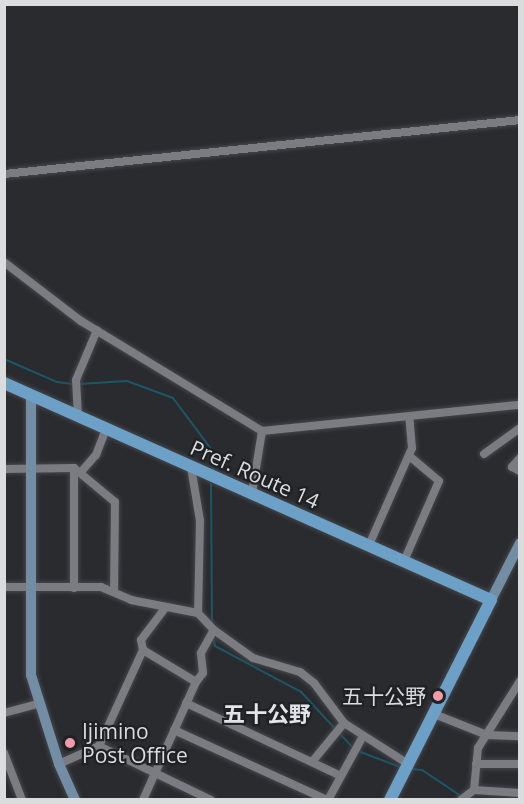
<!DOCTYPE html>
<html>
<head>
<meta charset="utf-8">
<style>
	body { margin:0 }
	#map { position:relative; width:524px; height:804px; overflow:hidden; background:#292b2f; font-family:"Open Sans","Noto Sans JP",sans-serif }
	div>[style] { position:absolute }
	.stream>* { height:2px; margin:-1px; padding:0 1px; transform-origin:1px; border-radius:1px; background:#1c5667 }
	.roads { filter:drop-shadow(0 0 2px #46474b) drop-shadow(0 0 2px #46474b) }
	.street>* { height:8px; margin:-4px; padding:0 4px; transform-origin:4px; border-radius:4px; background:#7a7c81 }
	.secondary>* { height:10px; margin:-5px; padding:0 5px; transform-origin:5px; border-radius:5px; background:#738ea4 }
	.primary>* { height:12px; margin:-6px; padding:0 6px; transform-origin:6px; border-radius:6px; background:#6da0c7 }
	.dots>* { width:16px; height:16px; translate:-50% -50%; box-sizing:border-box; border:3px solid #1f2125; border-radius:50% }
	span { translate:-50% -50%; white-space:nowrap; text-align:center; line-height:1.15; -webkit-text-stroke:4.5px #1f2125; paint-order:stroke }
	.street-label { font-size:21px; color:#dadcde }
	.poi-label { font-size:21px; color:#dadcde }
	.right { translate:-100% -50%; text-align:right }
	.left { translate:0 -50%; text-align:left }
	.neighbourhood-label { font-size:22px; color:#e1e4e9; font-weight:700 }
	.frame { position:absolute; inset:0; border:6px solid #dadcde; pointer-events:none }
</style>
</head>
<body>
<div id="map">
	<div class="stream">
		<div style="left:4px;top:359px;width:58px;rotate:23.5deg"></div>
		<div style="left:57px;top:382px;width:16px;rotate:7deg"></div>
		<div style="left:79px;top:384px;width:48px;rotate:-3.6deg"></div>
		<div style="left:127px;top:381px;width:49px;rotate:20.3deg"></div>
		<div style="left:173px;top:398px;width:69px;rotate:53.3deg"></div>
		<div style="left:214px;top:453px;width:17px;rotate:93deg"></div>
		<div style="left:211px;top:482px;width:144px;rotate:89.6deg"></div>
		<div style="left:213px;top:637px;width:9px;rotate:77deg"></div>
		<div style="left:215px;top:646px;width:98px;rotate:28.1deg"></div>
		<div style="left:301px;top:692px;width:76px;rotate:47.1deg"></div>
		<div style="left:358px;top:751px;width:45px;rotate:20.9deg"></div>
		<div style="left:412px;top:769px;width:10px;rotate:6deg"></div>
		<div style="left:422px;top:770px;width:47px;rotate:33.7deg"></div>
	</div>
	<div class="roads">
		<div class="street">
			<div style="left:4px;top:174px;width:519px;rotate:-5.97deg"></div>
			<div style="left:4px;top:262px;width:97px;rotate:37.5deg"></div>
			<div style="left:81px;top:321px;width:212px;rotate:31.3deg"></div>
			<div style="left:262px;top:431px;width:259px;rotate:-5.8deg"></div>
			<div style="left:78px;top:417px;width:37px;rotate:-93deg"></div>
			<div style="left:76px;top:380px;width:54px;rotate:-67.2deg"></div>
			<div style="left:484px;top:454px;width:44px;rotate:-35.8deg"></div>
			<div style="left:520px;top:458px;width:12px;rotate:132deg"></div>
			<div style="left:512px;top:467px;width:9px;rotate:27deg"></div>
			<div style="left:191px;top:467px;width:55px;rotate:80.5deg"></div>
			<div style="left:200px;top:521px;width:92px;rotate:91.2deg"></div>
			<div style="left:198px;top:613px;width:23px;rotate:47deg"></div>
			<div style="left:214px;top:630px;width:48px;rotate:35.7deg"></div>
			<div style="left:253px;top:658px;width:49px;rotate:16.6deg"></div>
			<div style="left:300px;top:672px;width:18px;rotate:38deg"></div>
			<div style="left:314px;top:683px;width:50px;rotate:53.1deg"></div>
			<div style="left:344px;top:723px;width:76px;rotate:32.6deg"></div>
			<div style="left:4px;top:469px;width:70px;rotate:-0.8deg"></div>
			<div style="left:74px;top:468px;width:53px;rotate:39.7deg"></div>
			<div style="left:115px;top:502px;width:89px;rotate:90.6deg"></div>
			<div style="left:81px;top:472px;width:23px;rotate:-49deg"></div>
			<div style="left:96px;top:455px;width:28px;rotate:-69deg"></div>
			<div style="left:252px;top:493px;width:63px;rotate:-80.8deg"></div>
			<div style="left:369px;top:545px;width:106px;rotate:-66.1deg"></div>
			<div style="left:412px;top:448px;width:32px;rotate:-95deg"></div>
			<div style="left:404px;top:561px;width:87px;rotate:-66.4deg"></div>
			<div style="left:439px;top:481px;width:39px;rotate:-140deg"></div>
			<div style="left:4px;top:587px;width:97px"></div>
			<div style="left:101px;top:587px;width:33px;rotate:23deg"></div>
			<div style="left:131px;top:600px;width:68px;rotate:11deg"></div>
			<div style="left:74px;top:588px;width:120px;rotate:-90deg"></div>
			<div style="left:143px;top:650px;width:62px;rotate:31.1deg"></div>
			<div style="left:196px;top:682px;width:129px;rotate:114.2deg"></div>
			<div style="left:196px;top:682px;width:11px;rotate:-52deg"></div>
			<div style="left:203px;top:673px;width:20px;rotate:-96deg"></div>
			<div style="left:201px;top:653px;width:26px;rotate:-61deg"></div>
			<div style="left:186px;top:703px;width:171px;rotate:25.2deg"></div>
			<div style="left:4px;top:713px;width:35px;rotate:-15deg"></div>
			<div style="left:434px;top:714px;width:57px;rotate:21.6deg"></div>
			<div style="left:487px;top:735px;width:33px;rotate:2deg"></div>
			<div style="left:174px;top:730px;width:168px;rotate:24.6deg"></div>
			<div style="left:99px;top:746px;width:124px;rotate:25.7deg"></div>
			<div style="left:4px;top:753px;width:50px;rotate:69deg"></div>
			<div style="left:312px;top:762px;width:50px;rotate:-50.6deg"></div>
			<div style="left:59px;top:764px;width:44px;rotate:-24.2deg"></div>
			<div style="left:99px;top:746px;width:106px;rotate:-65.4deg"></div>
			<div style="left:143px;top:650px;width:10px;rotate:-101deg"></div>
			<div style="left:141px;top:640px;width:40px;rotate:-53deg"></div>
			<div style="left:476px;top:764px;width:44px"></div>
			<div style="left:474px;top:790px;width:42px;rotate:-84.6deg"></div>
			<div style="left:478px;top:748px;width:79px;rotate:-57.9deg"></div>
			<div style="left:328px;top:800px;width:71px;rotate:-61.3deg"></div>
			<div style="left:461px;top:800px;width:16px;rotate:-38deg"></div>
			<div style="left:474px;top:790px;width:46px;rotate:3.7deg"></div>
		</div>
		<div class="secondary">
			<div style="left:31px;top:396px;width:279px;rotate:90deg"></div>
			<div style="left:31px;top:675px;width:93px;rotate:72.5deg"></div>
			<div style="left:59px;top:764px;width:39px;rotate:66deg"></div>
			<div style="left:491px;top:600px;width:64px;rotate:-63deg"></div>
		</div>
		<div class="primary">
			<div style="left:4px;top:383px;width:533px;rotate:24.02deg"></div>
			<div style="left:491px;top:600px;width:224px;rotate:116.8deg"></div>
		</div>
	</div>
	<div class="dots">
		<div style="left:438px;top:696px;background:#f39aa9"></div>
		<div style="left:70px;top:743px;background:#f39aa9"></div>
	</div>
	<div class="street-label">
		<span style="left:255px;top:474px;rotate:24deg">Pref. Route 14</span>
	</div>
	<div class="poi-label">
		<span class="right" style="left:426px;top:696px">五十公野</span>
		<span class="left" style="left:82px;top:743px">Ijimino<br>Post Office</span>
	</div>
	<div class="neighbourhood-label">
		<span style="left:267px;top:714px">五十公野</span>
	</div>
	<div class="frame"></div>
</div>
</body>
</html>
